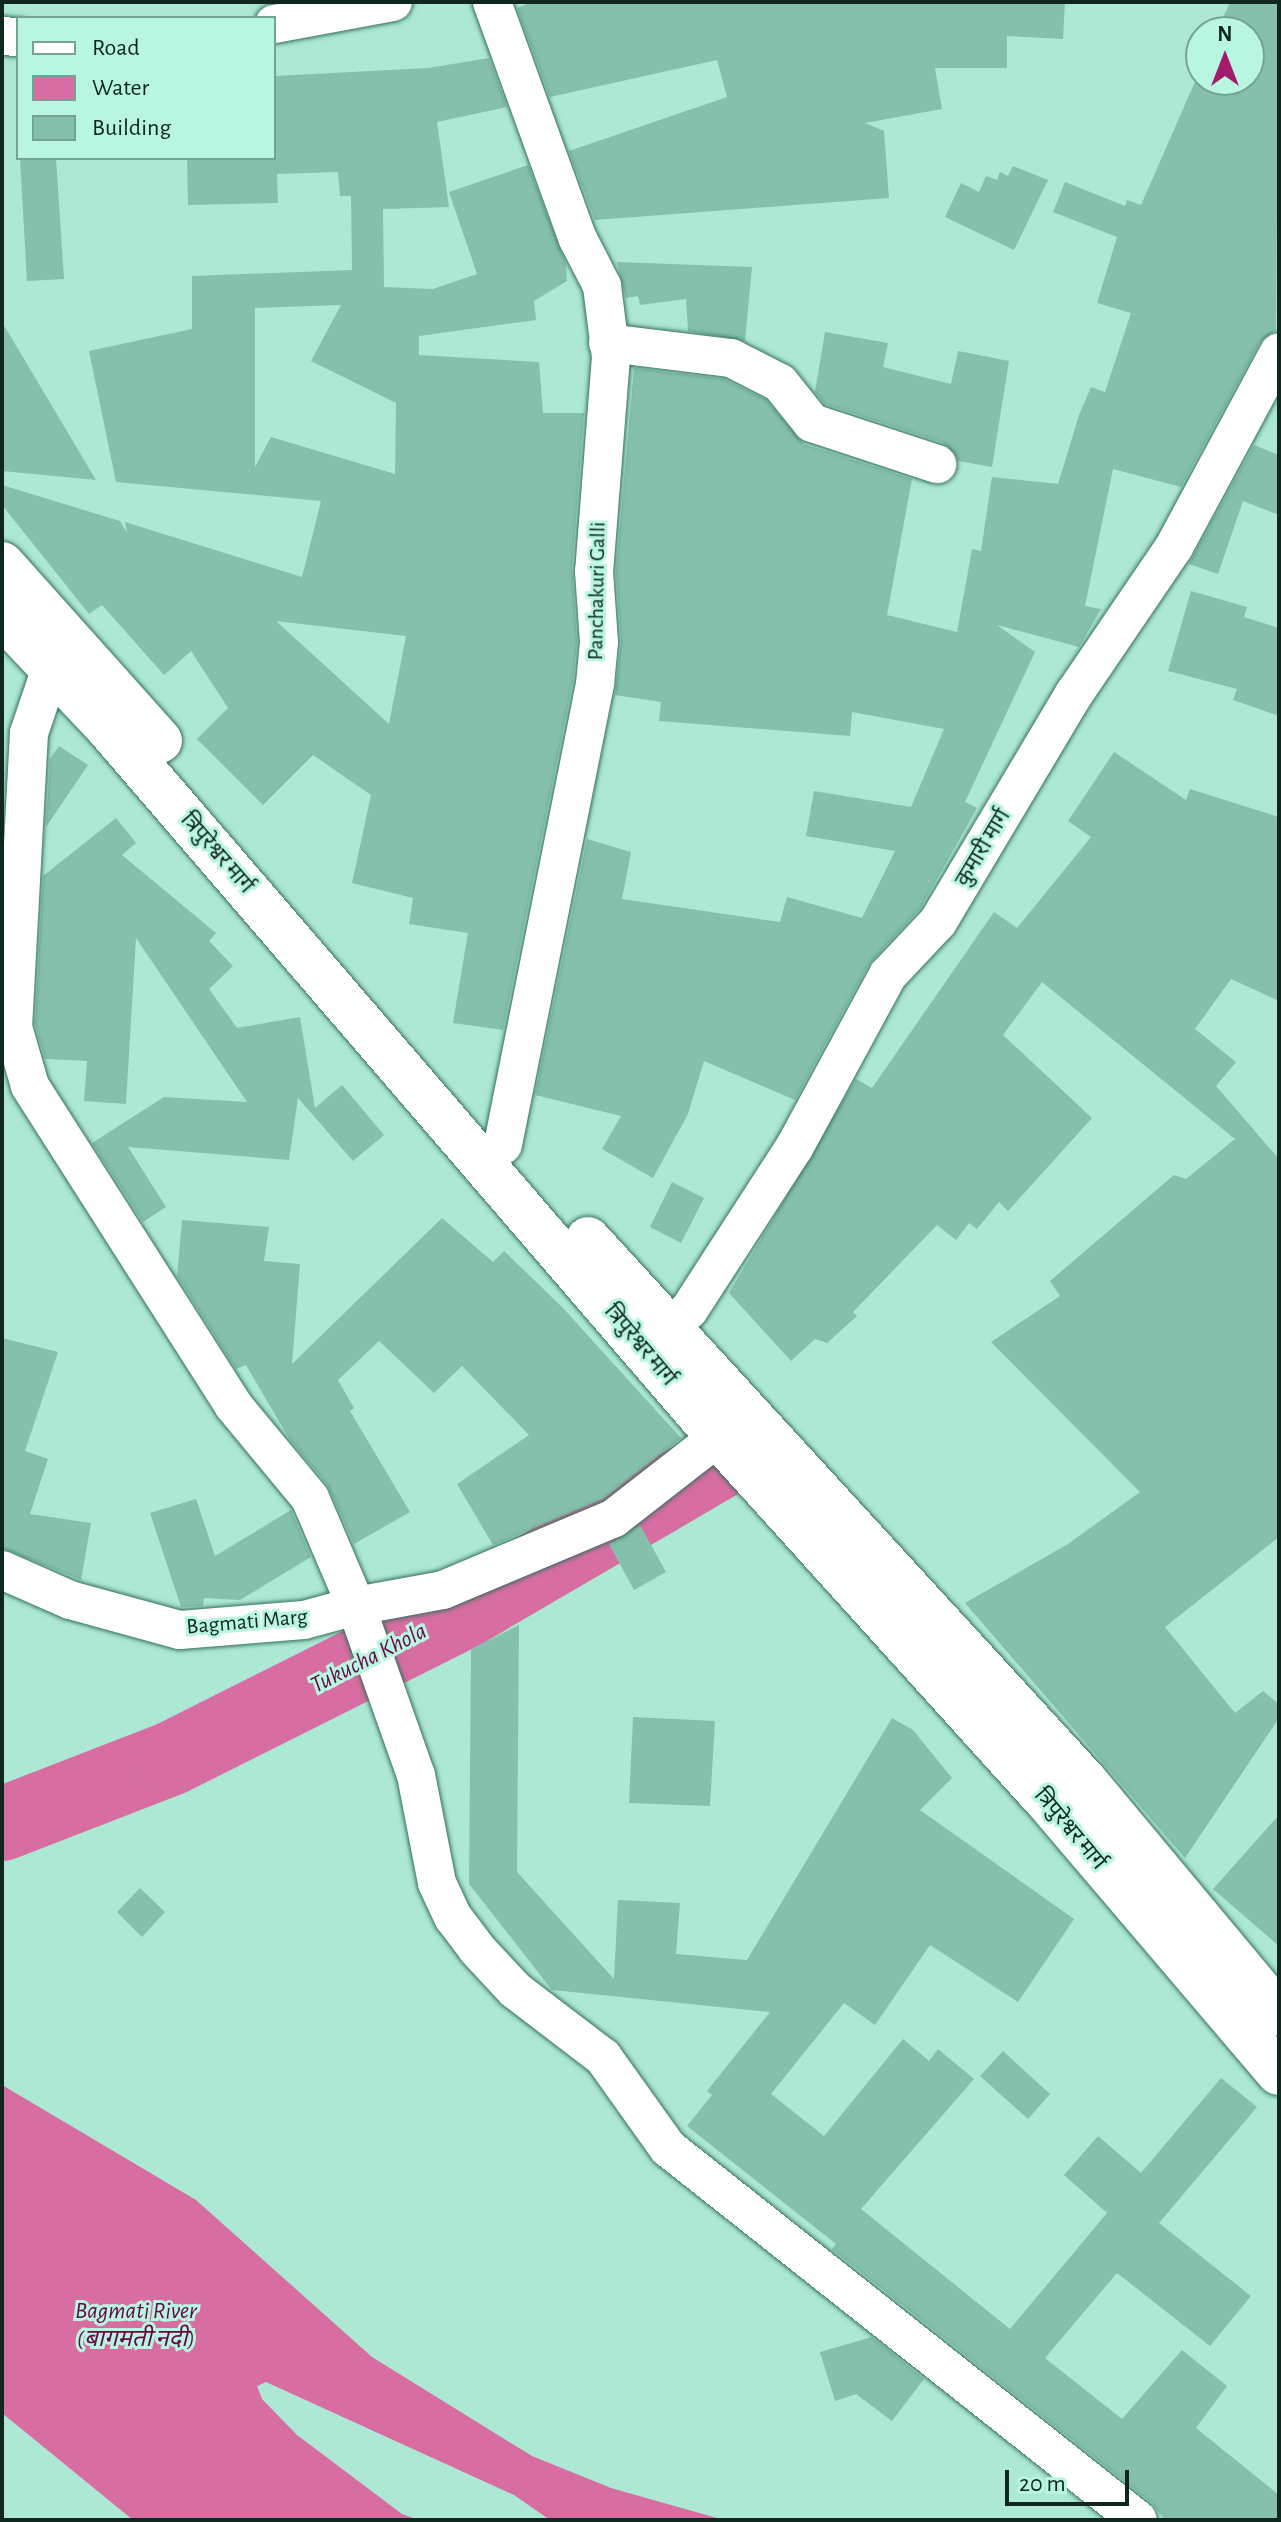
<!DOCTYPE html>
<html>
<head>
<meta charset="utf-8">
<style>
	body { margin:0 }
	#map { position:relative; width:1281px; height:2522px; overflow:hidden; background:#ace8d4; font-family:"Alegreya Sans","Noto Sans Devanagari",sans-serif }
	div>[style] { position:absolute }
	.water>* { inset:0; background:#d76da1 }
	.river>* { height:74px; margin:-37px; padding:0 37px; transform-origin:37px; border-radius:37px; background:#d76da1 }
	.building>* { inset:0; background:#85c0ac }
	.roads { filter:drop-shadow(0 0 2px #36705e) drop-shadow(0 0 2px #36705e) }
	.minor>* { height:38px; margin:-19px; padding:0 19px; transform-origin:19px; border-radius:19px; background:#fff }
	.trunk>* { height:44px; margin:-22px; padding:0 22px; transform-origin:22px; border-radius:22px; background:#fff }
	span { translate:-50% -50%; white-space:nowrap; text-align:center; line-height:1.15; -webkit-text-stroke:6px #b9f6e1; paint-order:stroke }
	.street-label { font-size:22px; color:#0f271f }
	.water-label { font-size:24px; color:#6a0643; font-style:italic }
	.frame { position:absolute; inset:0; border:4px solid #0f271f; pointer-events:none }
	.legend { position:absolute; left:16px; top:16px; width:260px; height:144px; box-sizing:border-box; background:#b9f6e1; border:2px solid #75a393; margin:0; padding:10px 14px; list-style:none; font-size:24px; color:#0f271f }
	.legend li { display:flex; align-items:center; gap:16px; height:40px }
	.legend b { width:40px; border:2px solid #75a393 }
	.north { position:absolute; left:1185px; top:16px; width:80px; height:80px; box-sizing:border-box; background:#b9f6e1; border:2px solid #75a393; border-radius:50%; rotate:0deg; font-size:22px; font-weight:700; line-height:32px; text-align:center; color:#0f271f }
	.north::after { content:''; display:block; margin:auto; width:28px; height:36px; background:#a21c69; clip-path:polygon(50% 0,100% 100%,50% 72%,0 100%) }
	.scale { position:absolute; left:1005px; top:2470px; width:124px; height:36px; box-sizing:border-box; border:4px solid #0f271f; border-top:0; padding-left:10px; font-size:24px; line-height:28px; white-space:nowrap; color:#0f271f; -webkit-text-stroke:6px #b9f6e1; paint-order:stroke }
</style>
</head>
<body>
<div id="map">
	<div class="water">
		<div style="clip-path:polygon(2px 2085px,196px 2200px,372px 2357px,532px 2456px,611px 2488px,724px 2520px,550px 2520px,514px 2495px,266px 2382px,257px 2386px,262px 2399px,297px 2435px,402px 2514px,418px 2520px,133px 2520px,2px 2413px)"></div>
	</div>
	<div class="river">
		<div style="left:2px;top:1824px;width:182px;rotate:-21.2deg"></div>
		<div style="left:172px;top:1758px;width:326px;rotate:-26.6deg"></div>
		<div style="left:463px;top:1612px;width:298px;rotate:-30.3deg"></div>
	</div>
	<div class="building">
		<div style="clip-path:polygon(532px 2px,1065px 2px,1063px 39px,1007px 36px,1007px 68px,935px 68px,942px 109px,865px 123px,884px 131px,889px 198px,595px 220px,569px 151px,727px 97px,717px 60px,550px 97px,517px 8px)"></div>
		<div style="clip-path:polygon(1230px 2px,1279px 2px,1276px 330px,1260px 342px,1181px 487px,1113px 469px,1085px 606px,1101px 609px,1079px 647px,997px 625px,1035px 652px,965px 802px,977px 808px,920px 909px,869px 964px,795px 1100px,704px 1061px,688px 1114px,653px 1178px,602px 1149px,621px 1116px,535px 1095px,587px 839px,631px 852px,622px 899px,780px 922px,787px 897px,862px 918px,895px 851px,806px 836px,814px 791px,911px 807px,944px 729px,852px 712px,850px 736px,659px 721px,661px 702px,615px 695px,621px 641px,616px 571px,634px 368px,724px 379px,766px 400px,804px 444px,912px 479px,887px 615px,957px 632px,972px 549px,981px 551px,992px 477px,1058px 484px,1079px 415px,1091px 387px,1105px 392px,1131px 313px,1097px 303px,1117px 237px,1053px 212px,1065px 182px,1125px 206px,1127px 200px,1141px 205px,1201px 68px,1201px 80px,1249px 80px,1249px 32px,1217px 32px)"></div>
		<div style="clip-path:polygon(evenodd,489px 58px,507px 107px,437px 122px,449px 207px,383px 209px,384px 287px,433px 289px,477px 274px,449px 192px,528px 165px,566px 264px,567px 281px,534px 301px,536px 320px,419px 336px,419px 355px,539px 362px,543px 413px,584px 413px,572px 569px,577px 642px,573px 681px,503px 1030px,453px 1023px,468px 933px,409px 924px,413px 898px,352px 883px,371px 795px,313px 755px,263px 805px,197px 739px,228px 708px,191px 651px,164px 675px,102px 605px,89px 614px,2px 505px,2px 485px,120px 521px,127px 533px,125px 522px,302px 577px,321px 501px,116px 482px,89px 351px,192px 329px,192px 276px,352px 270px,351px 196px,340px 196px,338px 172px,277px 174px,278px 203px,188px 205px,187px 158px,274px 158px,274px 76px,428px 68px,489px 58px,341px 305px,311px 361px,396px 403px,395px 474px,271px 437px,255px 467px,255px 308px,341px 305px,489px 58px,276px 621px,406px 636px,389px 724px,276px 621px)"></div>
		<div style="clip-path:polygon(20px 158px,56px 158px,64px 279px,27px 281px)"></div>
		<div style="clip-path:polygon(1013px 166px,1048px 180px,1014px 250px,945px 217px,961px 183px,979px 192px,986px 176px,997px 180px,1000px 172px,1008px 176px)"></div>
		<div style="clip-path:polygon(617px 262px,752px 267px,745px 341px,688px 331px,686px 299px,640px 305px,638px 296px,626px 298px)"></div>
		<div style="clip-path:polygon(2px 322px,96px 480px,2px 471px)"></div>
		<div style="clip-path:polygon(825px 332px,888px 343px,883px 367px,951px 384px,958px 351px,1009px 361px,992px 467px,959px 461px,944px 443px,825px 404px,815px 392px)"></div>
		<div style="clip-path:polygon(1254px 445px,1279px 455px,1279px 515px,1243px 501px,1218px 574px,1189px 564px)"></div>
		<div style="clip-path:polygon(1191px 591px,1247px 607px,1244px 617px,1279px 628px,1279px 716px,1233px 700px,1237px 689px,1168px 671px)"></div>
		<div style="clip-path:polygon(59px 746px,88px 765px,46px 827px,50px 759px)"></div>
		<div style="clip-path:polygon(1114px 752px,1186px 800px,1190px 789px,1279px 817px,1279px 1001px,1231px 979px,1195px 1029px,1236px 1062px,1216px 1086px,1279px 1159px,1279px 1537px,1165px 1627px,1235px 1713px,1263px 1691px,1279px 1704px,1279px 1718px,1185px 1858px,965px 1603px,1068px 1544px,1140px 1492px,991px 1342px,1060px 1296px,1050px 1281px,1174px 1175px,1186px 1179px,1235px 1139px,1042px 982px,1003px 1035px,1092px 1118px,1008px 1211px,999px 1202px,977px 1229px,969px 1223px,956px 1240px,937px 1225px,853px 1312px,857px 1316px,827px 1343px,815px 1339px,791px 1361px,729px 1293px,856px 1079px,872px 1088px,994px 912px,1017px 928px,1091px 837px,1068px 821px)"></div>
		<div style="clip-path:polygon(116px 818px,136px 843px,122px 855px,216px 933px,209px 941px,233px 966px,209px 989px,237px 1028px,300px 1017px,315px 1108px,342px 1085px,384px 1135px,353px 1161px,298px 1098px,289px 1160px,128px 1147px,166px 1207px,143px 1222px,92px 1143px,164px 1097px,247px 1102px,136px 938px,126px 1104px,84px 1101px,87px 1061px,45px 1059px,35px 1024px,43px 876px)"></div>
		<div style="clip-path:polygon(672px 1182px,704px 1198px,681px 1243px,650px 1227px)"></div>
		<div style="clip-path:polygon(442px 1218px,493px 1262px,504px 1251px,562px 1307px,681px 1438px,603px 1499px,493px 1545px,457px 1484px,529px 1435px,462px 1366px,434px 1393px,379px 1341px,338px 1380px,354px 1408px,350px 1411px,410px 1512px,354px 1544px,327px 1484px,290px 1440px,246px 1365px,236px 1369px,177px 1276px,182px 1220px,269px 1227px,264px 1261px,300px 1264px,292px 1364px)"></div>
		<div style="clip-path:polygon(2px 1338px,58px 1352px,25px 1451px,48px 1459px,30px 1514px,91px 1523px,81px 1580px,2px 1548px)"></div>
		<div style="clip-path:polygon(196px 1499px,215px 1556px,291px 1510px,311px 1557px,240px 1600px,204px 1598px,203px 1606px,181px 1607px,150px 1513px)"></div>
		<div style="clip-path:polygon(640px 1525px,666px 1572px,634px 1590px,609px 1544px)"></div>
		<div style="clip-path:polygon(519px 1625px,517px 1872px,614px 1979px,618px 1900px,680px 1903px,676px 1954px,747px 1960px,892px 1718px,913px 1730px,952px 1778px,920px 1810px,1074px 1919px,1018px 2002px,930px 1945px,875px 2025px,844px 2003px,771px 2094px,824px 2136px,903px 2039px,929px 2061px,938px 2049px,974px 2079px,861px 2209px,1010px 2329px,1107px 2213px,1064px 2175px,1098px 2136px,1141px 2173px,1221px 2078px,1257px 2107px,1159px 2223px,1251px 2296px,1210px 2346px,1117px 2273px,1045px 2358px,1122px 2419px,1182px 2350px,1227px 2386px,1196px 2428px,1279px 2495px,1279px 2520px,1165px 2520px,1152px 2503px,832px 2249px,836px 2244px,687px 2126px,712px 2095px,707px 2091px,770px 2012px,552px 1990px,469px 1884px,471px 1649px)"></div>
		<div style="clip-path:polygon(633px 1717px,715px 1721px,710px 1806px,629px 1803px)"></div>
		<div style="clip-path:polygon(1279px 1815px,1279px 1946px,1213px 1889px)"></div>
		<div style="clip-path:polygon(140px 1888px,165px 1912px,142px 1937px,117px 1912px)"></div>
		<div style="clip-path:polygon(1003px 2051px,1050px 2094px,1028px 2119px,980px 2076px)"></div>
		<div style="clip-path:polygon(872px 2337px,924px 2379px,892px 2421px,856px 2394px,835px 2401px,820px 2352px)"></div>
	</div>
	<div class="roads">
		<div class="minor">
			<div style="left:492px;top:2px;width:252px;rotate:70.1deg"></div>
			<div style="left:578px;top:239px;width:53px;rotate:62.9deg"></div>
			<div style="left:602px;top:286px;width:72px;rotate:82.8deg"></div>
			<div style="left:611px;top:357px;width:215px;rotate:94.5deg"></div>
			<div style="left:594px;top:571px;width:71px;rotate:86deg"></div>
			<div style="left:599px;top:642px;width:42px;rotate:95.4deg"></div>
			<div style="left:595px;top:684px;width:470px;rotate:101.3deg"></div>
			<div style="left:274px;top:24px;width:121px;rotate:-10.5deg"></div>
			<div style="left:2px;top:36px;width:16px;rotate:4deg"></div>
			<div style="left:608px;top:343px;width:124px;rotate:7deg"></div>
			<div style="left:731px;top:358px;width:55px;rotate:27deg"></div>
			<div style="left:780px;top:383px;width:51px;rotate:51.3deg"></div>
			<div style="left:812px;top:423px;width:132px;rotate:18.2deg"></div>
			<div style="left:71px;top:650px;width:27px;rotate:138deg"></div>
			<div style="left:51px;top:668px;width:69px;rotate:108.7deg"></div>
			<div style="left:29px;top:733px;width:294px;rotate:93.1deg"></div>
			<div style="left:13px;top:1027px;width:61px;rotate:73.9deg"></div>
			<div style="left:30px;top:1086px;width:378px;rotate:57.5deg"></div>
			<div style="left:233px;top:1405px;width:121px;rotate:50.4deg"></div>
			<div style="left:310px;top:1498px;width:117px;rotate:66.9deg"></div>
			<div style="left:356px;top:1606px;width:88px;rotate:-10.4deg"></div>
			<div style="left:443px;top:1590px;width:186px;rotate:-22.8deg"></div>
			<div style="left:614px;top:1518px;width:132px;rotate:-37.9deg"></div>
			<div style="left:668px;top:1328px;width:28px;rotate:-41deg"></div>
			<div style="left:689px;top:1310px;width:193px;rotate:-57.1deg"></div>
			<div style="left:794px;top:1148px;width:197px;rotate:-61.5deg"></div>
			<div style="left:888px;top:975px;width:73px;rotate:-46.7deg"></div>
			<div style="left:938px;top:922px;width:265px;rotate:-59.2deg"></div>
			<div style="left:1074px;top:694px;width:178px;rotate:-55.8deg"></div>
			<div style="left:1174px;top:547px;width:221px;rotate:-61.7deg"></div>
			<div style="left:2px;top:1570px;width:74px;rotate:23.8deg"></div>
			<div style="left:70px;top:1600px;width:114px;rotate:15.3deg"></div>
			<div style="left:180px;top:1630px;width:124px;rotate:-4.6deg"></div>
			<div style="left:304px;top:1620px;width:54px;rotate:-15.1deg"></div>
			<div style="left:356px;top:1606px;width:179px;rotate:70.5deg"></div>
			<div style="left:416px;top:1775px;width:110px;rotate:79deg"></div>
			<div style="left:437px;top:1883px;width:38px;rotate:65deg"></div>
			<div style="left:453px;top:1917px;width:39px;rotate:53deg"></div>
			<div style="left:476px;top:1948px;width:57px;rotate:47.1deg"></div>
			<div style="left:515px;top:1990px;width:111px;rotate:37.3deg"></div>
			<div style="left:603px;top:2057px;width:112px;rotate:54.5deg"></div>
			<div style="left:668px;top:2148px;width:599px;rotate:38.36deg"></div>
		</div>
		<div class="trunk">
			<div style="left:2px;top:564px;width:237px;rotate:48.2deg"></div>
			<div style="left:2px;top:616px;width:153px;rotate:46.6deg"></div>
			<div style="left:107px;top:727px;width:937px;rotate:49.29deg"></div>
			<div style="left:718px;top:1437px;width:483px;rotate:47.9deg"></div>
			<div style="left:1042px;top:1795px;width:365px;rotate:49.6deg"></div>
			<div style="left:588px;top:1239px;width:737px;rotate:47.48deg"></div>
			<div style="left:1086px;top:1782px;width:302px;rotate:50.2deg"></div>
		</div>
	</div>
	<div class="street-label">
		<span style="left:597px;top:591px;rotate:-89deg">Panchakuri Galli</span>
		<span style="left:983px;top:848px;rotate:-59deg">कुमारी मार्ग</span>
		<span style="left:217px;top:853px;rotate:49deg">त्रिपुरेश्वर मार्ग</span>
		<span style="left:640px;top:1345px;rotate:50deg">त्रिपुरेश्वर मार्ग</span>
		<span style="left:247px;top:1622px;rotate:-5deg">Bagmati Marg</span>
		<span style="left:1070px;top:1829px;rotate:50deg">त्रिपुरेश्वर मार्ग</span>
	</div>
	<div class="water-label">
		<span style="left:369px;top:1659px;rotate:-27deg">Tukucha Khola</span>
		<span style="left:136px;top:2326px">Bagmati River<br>(बागमती नदी)</span>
	</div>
	<div class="frame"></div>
	<ul class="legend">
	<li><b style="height:10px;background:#fff"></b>Road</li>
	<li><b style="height:22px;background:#d76da1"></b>Water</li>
	<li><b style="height:22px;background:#85c0ac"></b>Building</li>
	</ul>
	<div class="north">N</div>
	<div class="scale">20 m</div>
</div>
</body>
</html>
